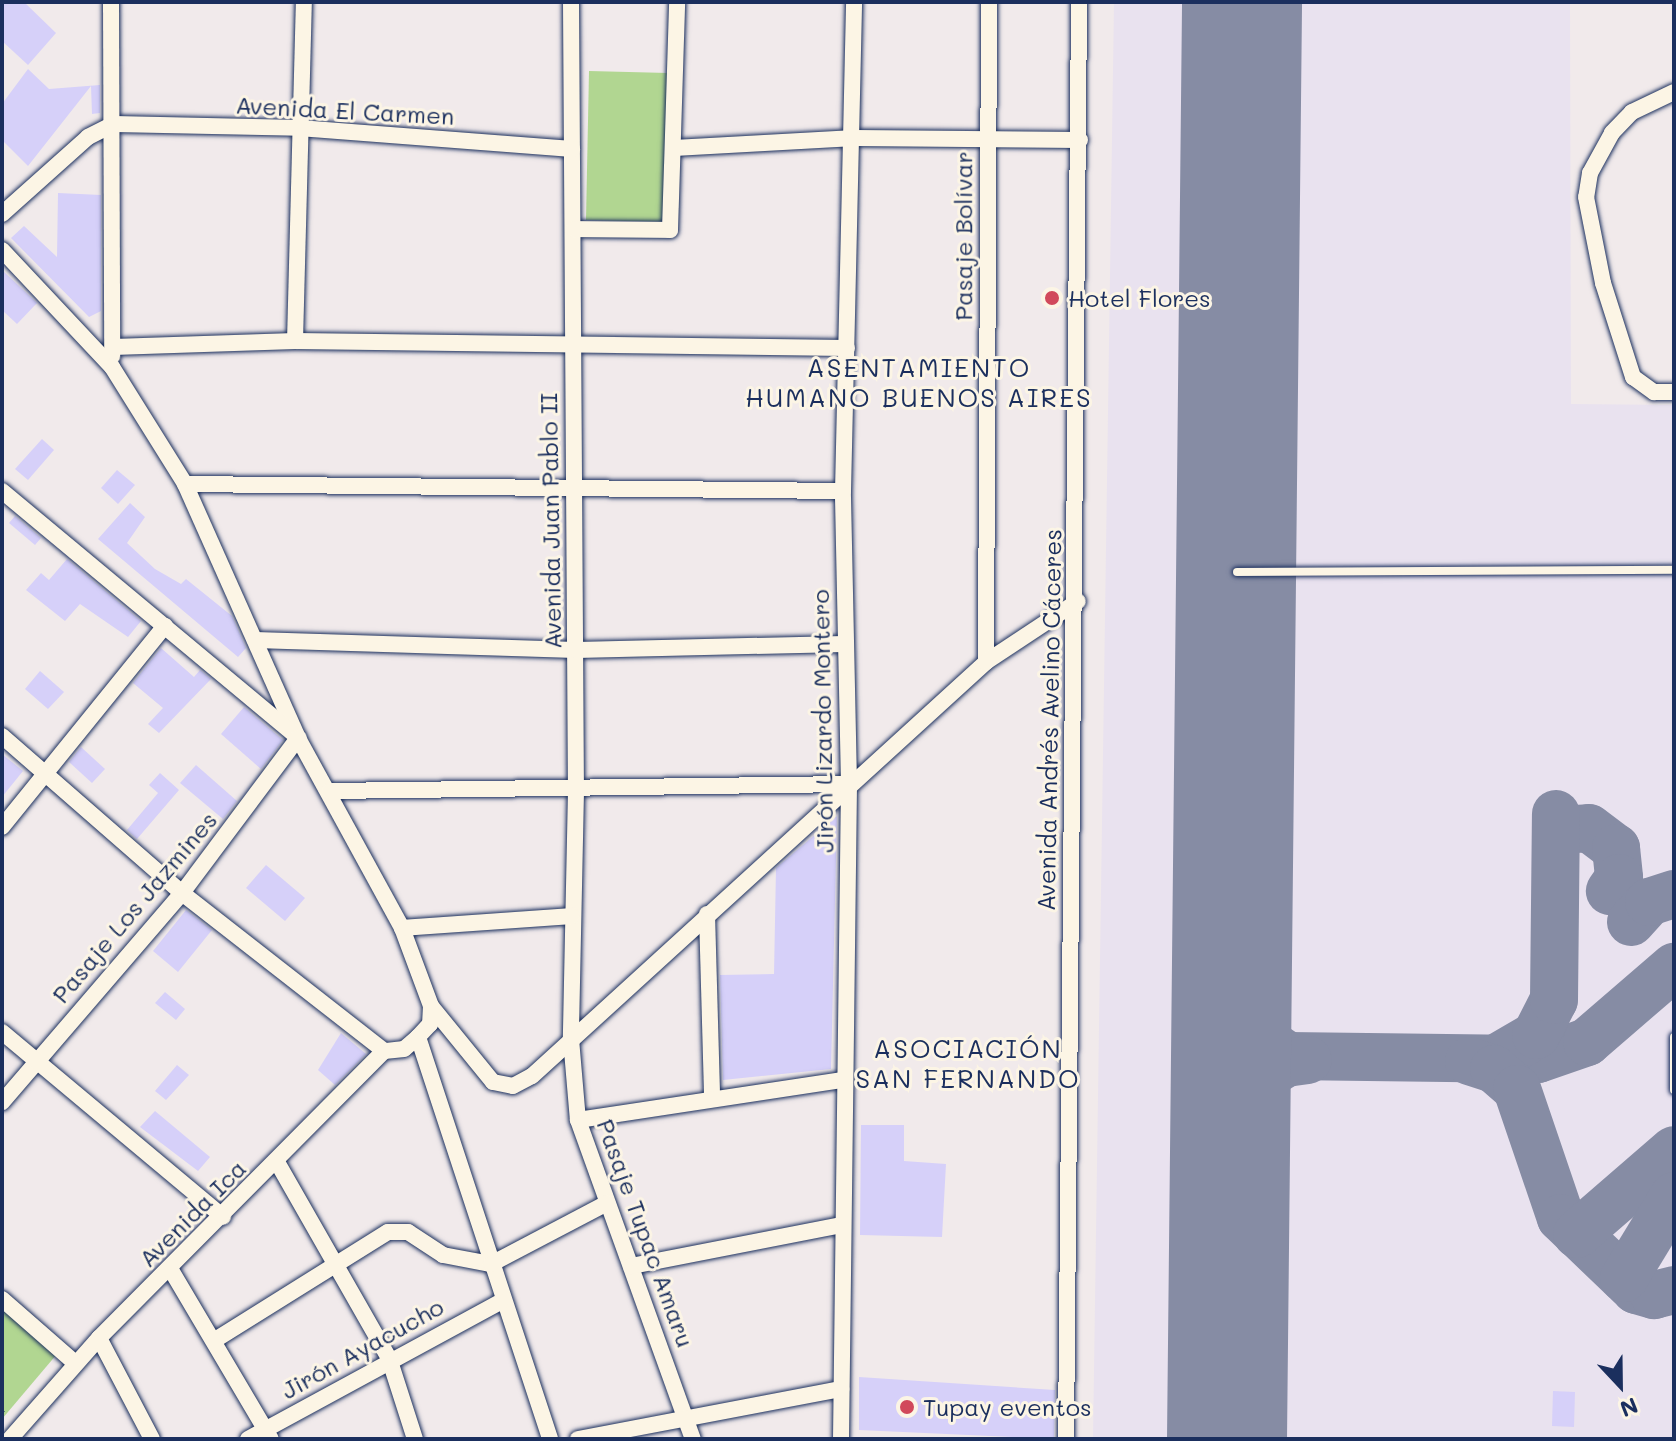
<!DOCTYPE html>
<html>
<head>
<meta charset="utf-8">
<style>
	body { margin:0 }
	#map { position:relative; width:1676px; height:1441px; overflow:hidden; background:#f1eaeb; font-family:Mali,sans-serif }
	div>[style] { position:absolute }
	.built>* { inset:0; background:#e9e2ef }
	.green>* { inset:0; background:#b1d691 }
	.taxiway>* { height:48px; margin:-24px; padding:0 24px; transform-origin:24px; border-radius:24px; background:#868ca4 }
	.runway>* { height:120px; margin:-60px; padding:0 60px; transform-origin:60px; border-radius:60px; background:#868ca4 }
	.building>* { inset:0; background:#d6d0f9 }
	.path>* { height:3px; margin-top:-1.5px; transform-origin:0; background:repeating-linear-gradient(90deg,#1b2f5e 0 2px,transparent 0 8px) }
	.roads { filter:drop-shadow(0 0 2px #1b2f5e) drop-shadow(0 0 2px #1b2f5e) }
	.lane>* { height:8px; margin:-4px; padding:0 4px; transform-origin:4px; border-radius:4px; background:#fcf5e5 }
	.street>* { height:16px; margin:-8px; padding:0 8px; transform-origin:8px; border-radius:8px; background:#fcf5e5 }
	.dots>* { width:22px; height:22px; translate:-50% -50%; box-sizing:border-box; border:4px solid #fcf5e5; border-radius:50% }
	span { translate:-50% -50%; white-space:nowrap; text-align:center; line-height:1.15; -webkit-text-stroke:6px #fcf5e5; paint-order:stroke }
	.street-label { font-size:24px; color:#1b2f5e }
	.poi-label { font-size:24px; color:#1b2f5e }
	.left { translate:0 -50%; text-align:left }
	.neighbourhood-label { font-size:26px; color:#1b2f5e; letter-spacing:2px }
	.frame { position:absolute; inset:0; border:4px solid #1b2f5e; pointer-events:none }
	.north { position:absolute; left:1580px; top:1345px; width:80px; height:80px; -webkit-text-stroke:6px #fcf5e5; paint-order:stroke; rotate:158deg; font-size:22px; font-weight:700; line-height:32px; text-align:center; color:#1b2f5e }
	.north::after { content:''; display:block; margin:auto; width:28px; height:36px; background:#1b2f5e; clip-path:polygon(50% 0,100% 100%,50% 72%,0 100%) }
</style>
</head>
<body>
<div id="map">
	<div class="built">
		<div style="clip-path:polygon(1114px 2px,1570px 2px,1571px 404px,1674px 405px,1674px 1439px,1093px 1439px)"></div>
	</div>
	<div class="green">
		<div style="clip-path:polygon(589px 71px,668px 73px,664px 222px,586px 220px)"></div>
		<div style="clip-path:polygon(2px 1308px,57px 1354px,2px 1419px)"></div>
	</div>
	<div class="taxiway">
		<div style="left:1556px;top:830px;width:33px;rotate:-3deg"></div>
		<div style="left:1589px;top:828px;width:34px;rotate:37deg"></div>
		<div style="left:1616px;top:848px;width:30px;rotate:84deg"></div>
		<div style="left:1619px;top:878px;width:16px;rotate:125deg"></div>
		<div style="left:1631px;top:922px;width:27px;rotate:-48deg"></div>
		<div style="left:1649px;top:902px;width:26px;rotate:-18deg"></div>
		<div style="left:1232px;top:990px;width:48px;rotate:62.9deg"></div>
		<div style="left:1254px;top:1033px;width:41px;rotate:34.1deg"></div>
		<div style="left:1288px;top:1056px;width:250px;rotate:0.7deg"></div>
		<div style="left:1538px;top:1059px;width:52px;rotate:-19.1deg"></div>
		<div style="left:1587px;top:1042px;width:115px;rotate:-40.8deg"></div>
		<div style="left:1493px;top:1060px;width:50px;rotate:-30.2deg"></div>
		<div style="left:1536px;top:1035px;width:39px;rotate:-63deg"></div>
		<div style="left:1554px;top:1000px;width:186px;rotate:-89.4deg"></div>
		<div style="left:1469px;top:1061px;width:26px;rotate:18deg"></div>
		<div style="left:1494px;top:1069px;width:30px;rotate:41deg"></div>
		<div style="left:1517px;top:1089px;width:136px;rotate:71.2deg"></div>
		<div style="left:1561px;top:1218px;width:104px;rotate:43.8deg"></div>
		<div style="left:1636px;top:1290px;width:19px;rotate:16deg"></div>
		<div style="left:1654px;top:1295px;width:21px;rotate:-14deg"></div>
		<div style="left:1230px;top:1133px;width:60px;rotate:-61.3deg"></div>
		<div style="left:1259px;top:1080px;width:32px;rotate:-32deg"></div>
		<div style="left:1286px;top:1063px;width:22px;rotate:-8deg"></div>
		<div style="left:1577px;top:1234px;width:128px;rotate:-40.9deg"></div>
		<div style="left:1624px;top:1278px;width:96px;rotate:-58.6deg"></div>
	</div>
	<div class="runway">
		<div style="left:1227px;top:1439px;width:1437px;rotate:-89.4deg"></div>
	</div>
	<div class="building">
		<div style="clip-path:polygon(2px 2px,24px 2px,56px 33px,28px 65px,2px 41px)"></div>
		<div style="clip-path:polygon(28px 69px,49px 89px,100px 85px,100px 113px,92px 114px,91px 86px,28px 166px,2px 140px,2px 104px)"></div>
		<div style="clip-path:polygon(58px 193px,101px 195px,101px 311px,89px 317px,11px 238px,24px 226px,57px 257px)"></div>
		<div style="clip-path:polygon(2px 270px,37px 303px,17px 324px,2px 310px)"></div>
		<div style="clip-path:polygon(42px 439px,54px 450px,28px 480px,15px 469px)"></div>
		<div style="clip-path:polygon(117px 470px,135px 485px,118px 504px,101px 488px)"></div>
		<div style="clip-path:polygon(130px 503px,145px 517px,127px 543px,155px 569px,181px 584px,186px 579px,232px 616px,246px 648px,238px 657px,98px 539px)"></div>
		<div style="clip-path:polygon(15px 516px,41px 538px,35px 545px,9px 523px)"></div>
		<div style="clip-path:polygon(67px 559px,141px 621px,128px 637px,80px 604px,65px 621px,26px 590px,41px 573px,49px 580px)"></div>
		<div style="clip-path:polygon(161px 648px,194px 677px,200px 670px,211px 679px,159px 733px,148px 724px,163px 708px,133px 683px)"></div>
		<div style="clip-path:polygon(40px 671px,64px 692px,48px 709px,25px 689px)"></div>
		<div style="clip-path:polygon(244px 707px,283px 740px,261px 769px,221px 734px)"></div>
		<div style="clip-path:polygon(81px 747px,105px 769px,92px 783px,69px 762px)"></div>
		<div style="clip-path:polygon(2px 754px,23px 771px,2px 797px)"></div>
		<div style="clip-path:polygon(196px 765px,237px 801px,223px 819px,180px 783px)"></div>
		<div style="clip-path:polygon(160px 773px,179px 790px,137px 839px,127px 830px,158px 793px,149px 785px)"></div>
		<div style="clip-path:polygon(837px 816px,831px 1069px,723px 1080px,720px 975px,774px 974px,776px 868px)"></div>
		<div style="clip-path:polygon(266px 865px,305px 898px,285px 921px,246px 888px)"></div>
		<div style="clip-path:polygon(186px 910px,212px 930px,178px 972px,153px 951px)"></div>
		<div style="clip-path:polygon(165px 992px,185px 1009px,176px 1020px,155px 1003px)"></div>
		<div style="clip-path:polygon(341px 1033px,366px 1054px,335px 1085px,318px 1070px)"></div>
		<div style="clip-path:polygon(177px 1065px,189px 1075px,166px 1100px,155px 1091px)"></div>
		<div style="clip-path:polygon(155px 1111px,210px 1157px,198px 1171px,140px 1127px)"></div>
		<div style="clip-path:polygon(861px 1125px,904px 1125px,904px 1161px,946px 1164px,942px 1237px,860px 1235px)"></div>
		<div style="clip-path:polygon(859px 1377px,1055px 1390px,1054px 1439px,859px 1430px)"></div>
		<div style="clip-path:polygon(1553px 1391px,1575px 1392px,1574px 1427px,1552px 1426px)"></div>
	</div>
	<div class="path">
		<div style="left:2px;top:1411px;width:5px;rotate:37deg"></div>
	</div>
	<div class="roads">
		<div class="lane">
			<div style="left:1237px;top:572px;width:437px;rotate:-0.3deg"></div>
			<div style="left:1674px;top:1037px;width:53px;rotate:90deg"></div>
		</div>
		<div class="street">
			<div style="left:111px;top:2px;width:354px;rotate:89.8deg"></div>
			<div style="left:571px;top:2px;width:789px;rotate:89.64deg"></div>
			<div style="left:576px;top:791px;width:248px;rotate:91.2deg"></div>
			<div style="left:571px;top:1039px;width:81px;rotate:85.1deg"></div>
			<div style="left:578px;top:1120px;width:339px;rotate:70.2deg"></div>
			<div style="left:1674px;top:92px;width:47px;rotate:154.5deg"></div>
			<div style="left:1632px;top:112px;width:29px;rotate:134deg"></div>
			<div style="left:1612px;top:133px;width:46px;rotate:118.8deg"></div>
			<div style="left:1590px;top:173px;width:24px;rotate:99deg"></div>
			<div style="left:1586px;top:197px;width:88px;rotate:78.8deg"></div>
			<div style="left:1603px;top:283px;width:99px;rotate:72.3deg"></div>
			<div style="left:1633px;top:377px;width:26px;rotate:36deg"></div>
			<div style="left:1654px;top:392px;width:20px"></div>
			<div style="left:674px;top:148px;width:181px;rotate:-3.2deg"></div>
			<div style="left:855px;top:138px;width:225px;rotate:0.5deg"></div>
			<div style="left:2px;top:214px;width:115px;rotate:-41.8deg"></div>
			<div style="left:88px;top:137px;width:29px;rotate:-27deg"></div>
			<div style="left:114px;top:124px;width:185px;rotate:1.2deg"></div>
			<div style="left:299px;top:128px;width:274px;rotate:4.4deg"></div>
			<div style="left:574px;top:229px;width:96px;rotate:0.6deg"></div>
			<div style="left:670px;top:230px;width:228px;rotate:-88.2deg"></div>
			<div style="left:2px;top:250px;width:161px;rotate:46.8deg"></div>
			<div style="left:112px;top:367px;width:138px;rotate:58deg"></div>
			<div style="left:185px;top:484px;width:278px;rotate:66deg"></div>
			<div style="left:298px;top:738px;width:217px;rotate:61.3deg"></div>
			<div style="left:402px;top:928px;width:83px;rotate:69.6deg"></div>
			<div style="left:431px;top:1006px;width:18px;rotate:93deg"></div>
			<div style="left:430px;top:1024px;width:18px;rotate:133deg"></div>
			<div style="left:418px;top:1037px;width:18px;rotate:139deg"></div>
			<div style="left:404px;top:1049px;width:20px;rotate:174deg"></div>
			<div style="left:384px;top:1051px;width:404px;rotate:134.8deg"></div>
			<div style="left:99px;top:1338px;width:135px;rotate:131.4deg"></div>
			<div style="left:295px;top:341px;width:339px;rotate:-88.5deg"></div>
			<div style="left:113px;top:347px;width:182px;rotate:-1.9deg"></div>
			<div style="left:295px;top:341px;width:552px;rotate:0.73deg"></div>
			<div style="left:185px;top:484px;width:658px;rotate:0.61deg"></div>
			<div style="left:2px;top:491px;width:386px;rotate:39.8deg"></div>
			<div style="left:298px;top:738px;width:194px;rotate:126.8deg"></div>
			<div style="left:182px;top:893px;width:276px;rotate:130.7deg"></div>
			<div style="left:255px;top:640px;width:321px;rotate:1.8deg"></div>
			<div style="left:576px;top:650px;width:268px;rotate:-1.3deg"></div>
			<div style="left:986px;top:662px;width:660px;rotate:-89.74deg"></div>
			<div style="left:2px;top:736px;width:239px;rotate:41.1deg"></div>
			<div style="left:182px;top:893px;width:256px;rotate:38deg"></div>
			<div style="left:330px;top:791px;width:519px;rotate:-0.77deg"></div>
			<div style="left:2px;top:827px;width:259px;rotate:-51deg"></div>
			<div style="left:707px;top:914px;width:182px;rotate:88.4deg"></div>
			<div style="left:402px;top:928px;width:170px;rotate:-4deg"></div>
			<div style="left:431px;top:1006px;width:98px;rotate:50.8deg"></div>
			<div style="left:493px;top:1082px;width:20px;rotate:11deg"></div>
			<div style="left:513px;top:1086px;width:21px;rotate:-28deg"></div>
			<div style="left:532px;top:1076px;width:614px;rotate:-42.36deg"></div>
			<div style="left:986px;top:662px;width:110px;rotate:-33.5deg"></div>
			<div style="left:2px;top:1032px;width:288px;rotate:39.9deg"></div>
			<div style="left:418px;top:1037px;width:423px;rotate:71.8deg"></div>
			<div style="left:578px;top:1120px;width:268px;rotate:-8.6deg"></div>
			<div style="left:277px;top:1162px;width:226px;rotate:60.3deg"></div>
			<div style="left:389px;top:1358px;width:85px;rotate:72.2deg"></div>
			<div style="left:631px;top:1266px;width:215px;rotate:-11deg"></div>
			<div style="left:171px;top:1270px;width:196px;rotate:59.4deg"></div>
			<div style="left:2px;top:1299px;width:97px;rotate:41.2deg"></div>
			<div style="left:99px;top:1338px;width:114px;rotate:62.3deg"></div>
			<div style="left:215px;top:1340px;width:204px;rotate:-32deg"></div>
			<div style="left:388px;top:1232px;width:20px"></div>
			<div style="left:408px;top:1232px;width:42px;rotate:33.3deg"></div>
			<div style="left:443px;top:1255px;width:49px;rotate:10.6deg"></div>
			<div style="left:491px;top:1264px;width:131px;rotate:-27.7deg"></div>
			<div style="left:248px;top:1439px;width:287px;rotate:-28.5deg"></div>
			<div style="left:578px;top:1439px;width:268px;rotate:-10.8deg"></div>
			<div style="left:841px;top:1439px;width:655px;rotate:-89.3deg"></div>
			<div style="left:849px;top:784px;width:293px;rotate:-91.2deg"></div>
			<div style="left:843px;top:491px;width:489px;rotate:-88.7deg"></div>
			<div style="left:1066px;top:1439px;width:1437px;rotate:-89.48deg"></div>
		</div>
	</div>
	<div class="dots">
		<div style="left:1052px;top:298px;background:#d1495b"></div>
		<div style="left:907px;top:1407px;background:#d1495b"></div>
	</div>
	<div class="street-label">
		<span style="left:345px;top:110px;rotate:3deg">Avenida El Carmen</span>
		<span style="left:963px;top:236px;rotate:-90deg">Pasaje Bolívar</span>
		<span style="left:550px;top:521px;rotate:-91deg">Avenida Juan Pablo II</span>
		<span style="left:1049px;top:720px;rotate:-89deg">Avenida Andrés Avelino Cáceres</span>
		<span style="left:822px;top:721px;rotate:-91deg">Jirón Lizardo Montero</span>
		<span style="left:134px;top:907px;rotate:-50deg">Pasaje Los Jazmines</span>
		<span style="left:192px;top:1213px;rotate:-45deg">Avenida Ica</span>
		<span style="left:646px;top:1233px;rotate:70deg">Pasaje Tupac Amaru</span>
		<span style="left:362px;top:1348px;rotate:-29deg">Jirón Ayacucho</span>
	</div>
	<div class="poi-label">
		<span class="left" style="left:1068px;top:298px">Hotel Flores</span>
		<span class="left" style="left:923px;top:1407px">Tupay eventos</span>
	</div>
	<div class="neighbourhood-label">
		<span style="left:919px;top:383px">ASENTAMIENTO<br>HUMANO BUENOS AIRES</span>
		<span style="left:968px;top:1064px">ASOCIACIÓN<br>SAN FERNANDO</span>
	</div>
	<div class="frame"></div>
	<div class="north">N</div>
</div>
</body>
</html>
